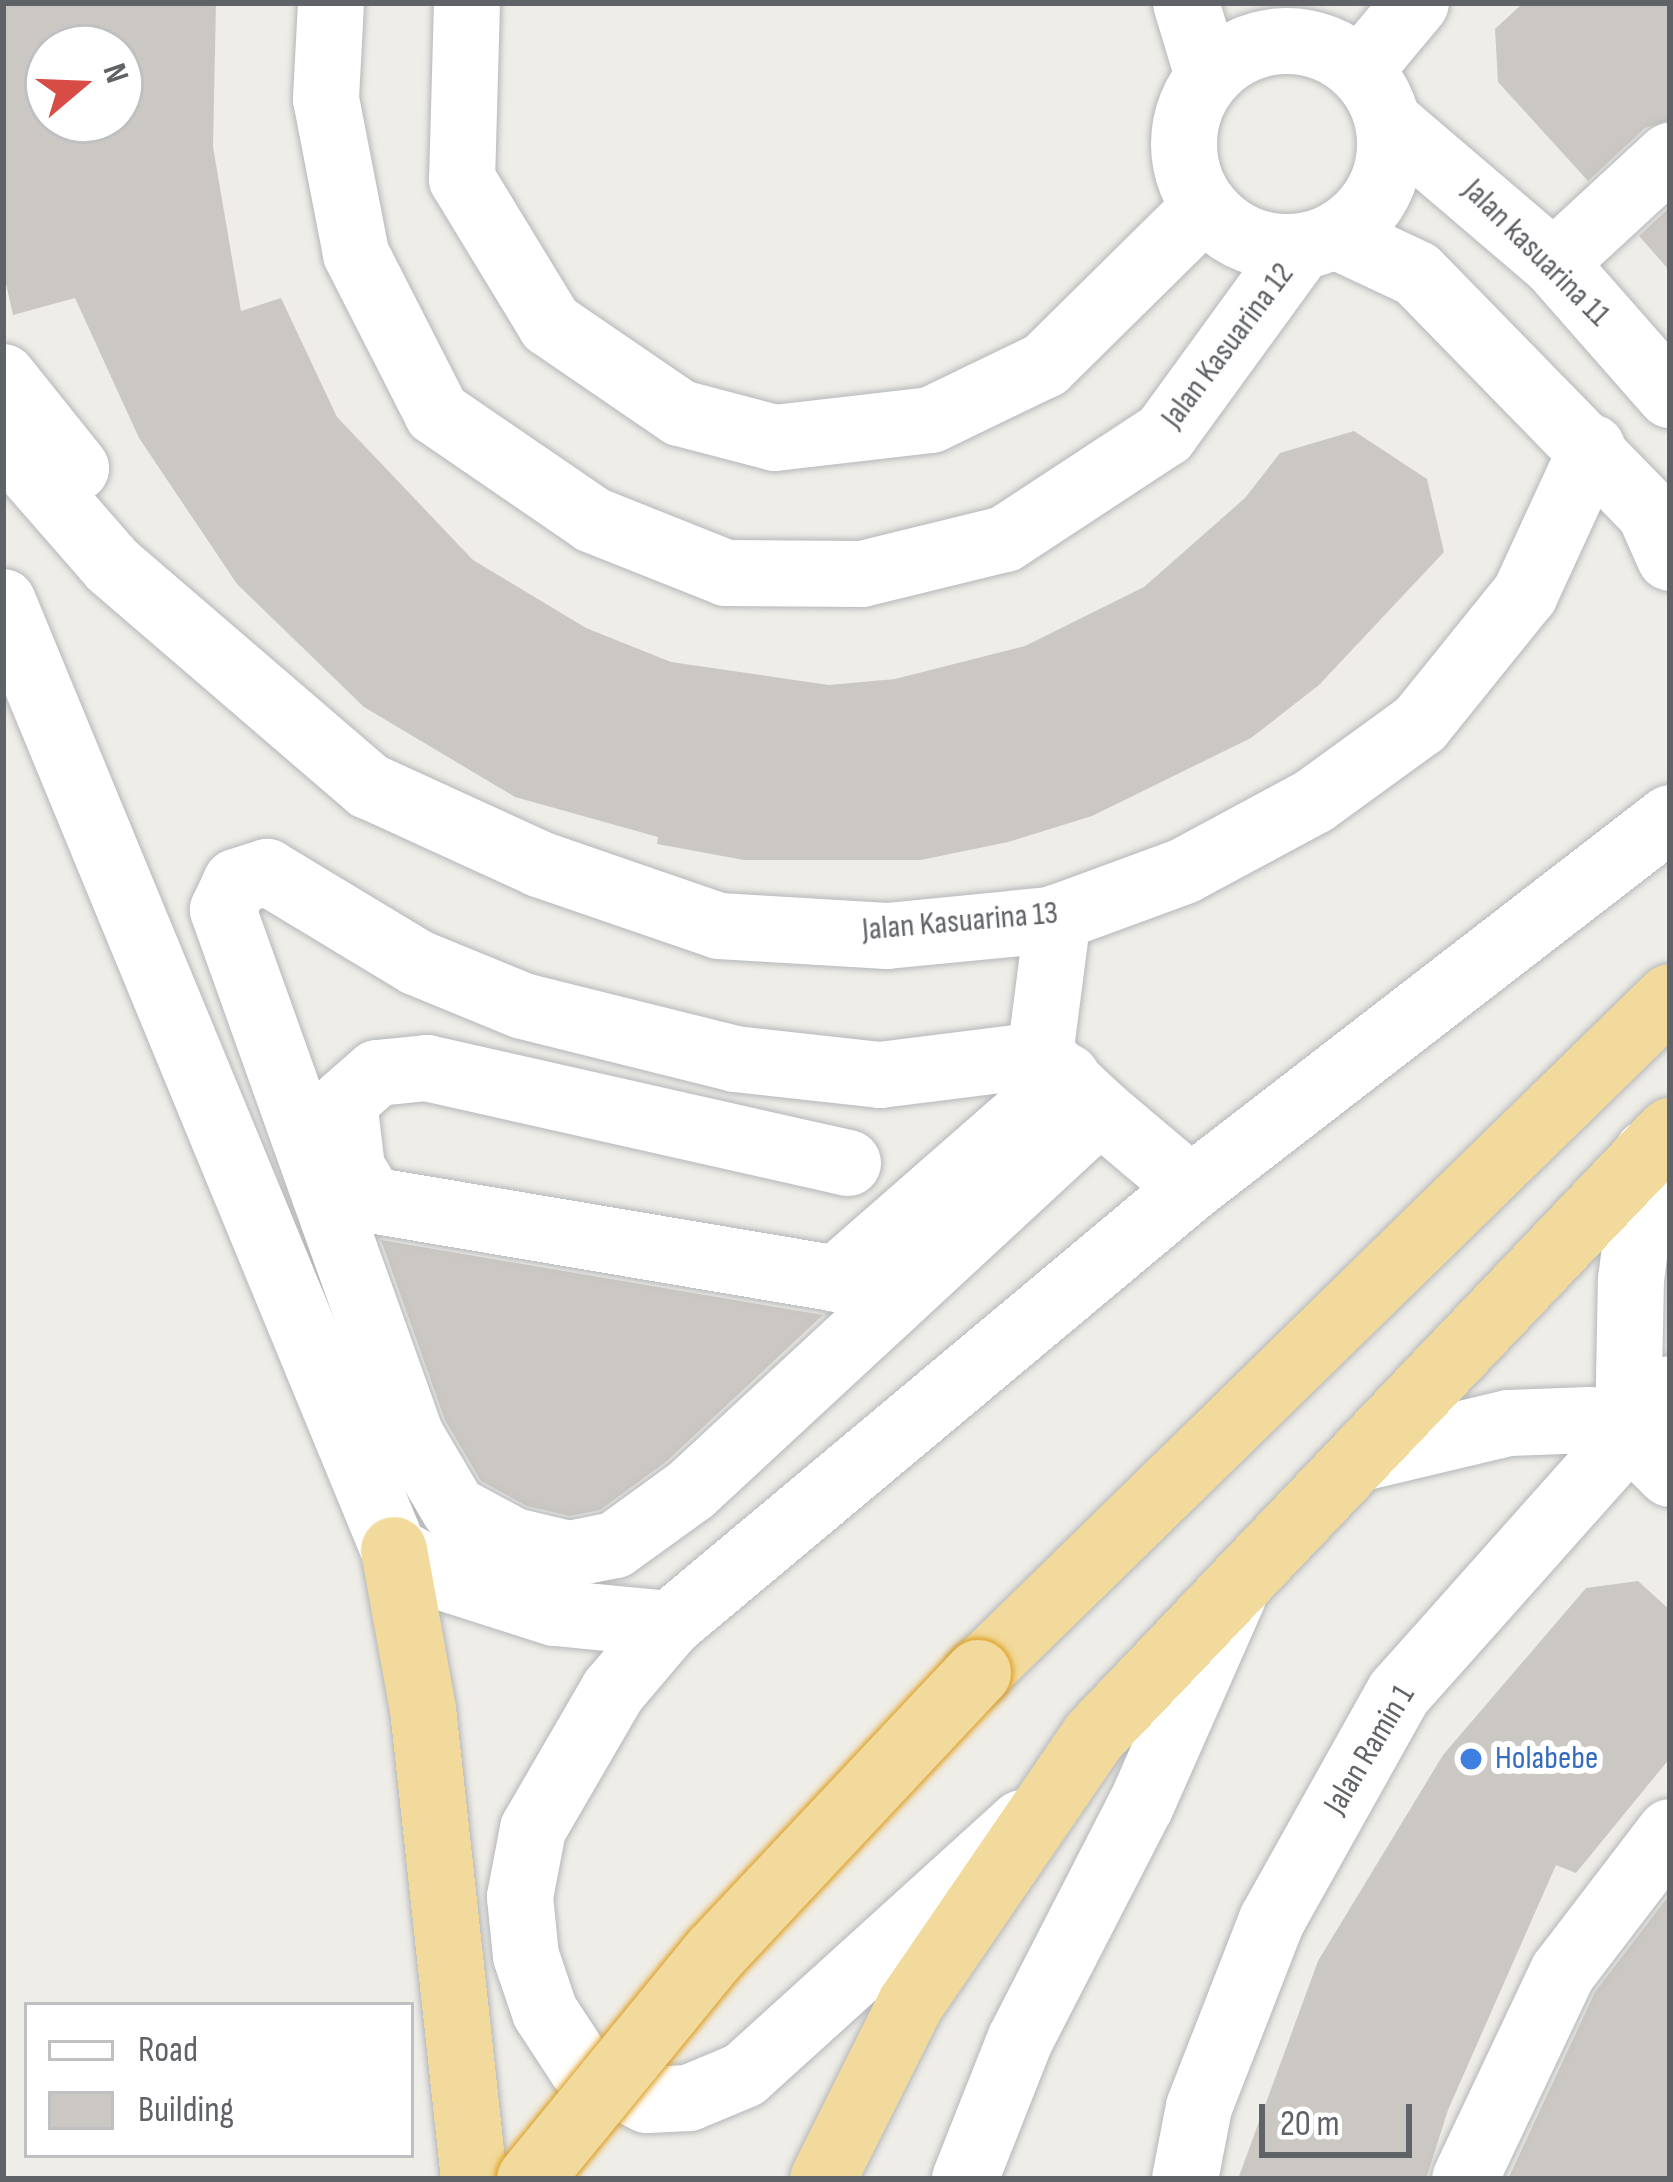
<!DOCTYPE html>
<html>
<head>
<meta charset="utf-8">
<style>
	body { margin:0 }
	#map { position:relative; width:1673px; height:2182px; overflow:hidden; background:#efede7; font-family:"Sofia Sans Condensed",sans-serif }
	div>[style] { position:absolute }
	.building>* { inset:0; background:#cbc8c4 }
	.roads { filter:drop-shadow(0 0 3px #b4b7ba) drop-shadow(0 0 3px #b4b7ba) }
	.minor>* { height:66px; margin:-33px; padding:0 33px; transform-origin:33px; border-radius:33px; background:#fff }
	.minor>.ring { margin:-33px; padding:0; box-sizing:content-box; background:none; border:66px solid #fff; border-radius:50% }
	.highway>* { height:66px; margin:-33px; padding:0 33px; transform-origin:33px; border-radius:33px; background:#f2da9c }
	.bridges { filter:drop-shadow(0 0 3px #dd9b19) drop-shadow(0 0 3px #dd9b19) }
	.highway-bridge>* { height:66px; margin:-33px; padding:0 33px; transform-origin:33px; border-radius:33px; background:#f2da9c }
	.dots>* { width:33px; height:33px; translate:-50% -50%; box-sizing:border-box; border:6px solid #fff; border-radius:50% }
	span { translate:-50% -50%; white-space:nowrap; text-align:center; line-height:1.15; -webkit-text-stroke:12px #fff; paint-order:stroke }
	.street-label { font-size:33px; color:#5f6266 }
	.shop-label { font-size:33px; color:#366cbe }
	.left { translate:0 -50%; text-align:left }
	.frame { position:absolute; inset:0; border:6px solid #5f6266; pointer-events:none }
	.legend { position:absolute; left:24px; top:2002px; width:390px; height:156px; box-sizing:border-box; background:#fff; border:3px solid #bfc0c2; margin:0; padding:15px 21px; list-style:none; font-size:36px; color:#5f6266 }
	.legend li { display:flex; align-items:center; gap:24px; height:60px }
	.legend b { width:60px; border:3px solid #bfc0c2 }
	.north { position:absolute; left:24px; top:24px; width:120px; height:120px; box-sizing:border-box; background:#fff; border:3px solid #bfc0c2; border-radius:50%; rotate:71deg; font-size:33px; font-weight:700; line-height:48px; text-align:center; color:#5f6266 }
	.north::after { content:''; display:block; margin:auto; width:42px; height:54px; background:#d74d46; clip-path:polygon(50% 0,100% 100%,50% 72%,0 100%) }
	.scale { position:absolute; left:1259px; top:2104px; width:153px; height:54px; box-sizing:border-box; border:6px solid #5f6266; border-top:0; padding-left:15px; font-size:36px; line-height:42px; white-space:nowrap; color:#5f6266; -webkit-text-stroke:9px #fff; paint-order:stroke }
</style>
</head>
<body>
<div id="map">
	<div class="building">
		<div style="clip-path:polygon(evenodd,3px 3px,216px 3px,213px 147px,241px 311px,281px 298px,337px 417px,473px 560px,586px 628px,671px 662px,829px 685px,895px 679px,1025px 646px,1144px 587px,1245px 498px,1280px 453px,1354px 431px,1427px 479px,1444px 552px,1319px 685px,1251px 738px,1092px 816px,1008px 842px,921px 860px,744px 860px,657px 844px,658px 837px,515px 797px,364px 707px,237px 584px,139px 438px,75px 298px,13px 315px,3px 270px,3px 3px,48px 48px,120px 48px,120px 120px,48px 120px,48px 48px)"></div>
		<div style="clip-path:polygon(1523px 3px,1670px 3px,1670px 120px,1645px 128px,1588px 181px,1498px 82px,1495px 29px)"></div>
		<div style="clip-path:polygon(1670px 207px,1670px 271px,1639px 236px)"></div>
		<div style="clip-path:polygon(381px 1240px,823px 1315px,667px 1461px,600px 1510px,570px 1516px,527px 1506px,481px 1481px,445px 1420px)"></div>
		<div style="clip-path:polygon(1638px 1581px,1670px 1610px,1670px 1758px,1576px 1873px,1556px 1865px,1448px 2110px,1426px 2179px,1238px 2179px,1318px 1961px,1443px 1755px,1586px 1588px)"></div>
		<div style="clip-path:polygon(1670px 1894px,1670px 2179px,1508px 2179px,1595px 1992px)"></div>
	</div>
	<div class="roads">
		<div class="minor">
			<div style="left:331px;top:3px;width:96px;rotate:93deg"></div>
			<div style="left:326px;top:99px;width:158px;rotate:79deg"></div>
			<div style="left:356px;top:254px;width:178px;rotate:63deg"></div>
			<div style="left:437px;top:413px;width:189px;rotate:34.4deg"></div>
			<div style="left:593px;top:520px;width:143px;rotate:21.7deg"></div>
			<div style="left:726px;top:573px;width:136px;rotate:0.4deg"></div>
			<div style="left:862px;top:574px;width:147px;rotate:-13.8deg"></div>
			<div style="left:1005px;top:539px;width:191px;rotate:-33.3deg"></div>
			<div style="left:1165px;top:434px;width:231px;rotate:-54deg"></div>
			<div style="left:467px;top:3px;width:176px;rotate:91.6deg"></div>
			<div style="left:462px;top:179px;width:170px;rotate:58.7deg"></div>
			<div style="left:550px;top:324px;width:158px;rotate:34.4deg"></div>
			<div style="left:680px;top:413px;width:98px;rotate:14.7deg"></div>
			<div style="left:775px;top:438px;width:157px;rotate:-6.6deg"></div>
			<div style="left:931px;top:420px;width:127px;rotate:-25.8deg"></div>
			<div style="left:1045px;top:365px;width:225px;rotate:-44.6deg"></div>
			<div style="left:1186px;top:3px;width:76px;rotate:73.2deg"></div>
			<div class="ring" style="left:1184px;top:41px;width:140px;height:140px"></div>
			<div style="left:1360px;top:70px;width:87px;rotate:-50.1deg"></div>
			<div style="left:1391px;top:124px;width:214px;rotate:40.5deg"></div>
			<div style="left:1554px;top:263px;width:176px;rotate:48.7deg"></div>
			<div style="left:1336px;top:236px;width:89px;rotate:25.1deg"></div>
			<div style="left:1417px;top:274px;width:334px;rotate:45.7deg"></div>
			<div style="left:1650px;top:513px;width:49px;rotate:66deg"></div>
			<div style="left:1554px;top:263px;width:158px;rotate:-42.7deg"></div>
			<div style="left:3px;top:377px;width:117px;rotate:51.3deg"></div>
			<div style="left:3px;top:440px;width:167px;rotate:48.9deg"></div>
			<div style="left:113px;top:566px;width:338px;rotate:40.7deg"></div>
			<div style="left:369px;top:786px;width:187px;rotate:24.6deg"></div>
			<div style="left:539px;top:864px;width:190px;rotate:19deg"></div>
			<div style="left:719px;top:926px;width:168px;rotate:3.4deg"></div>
			<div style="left:887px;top:936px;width:165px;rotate:-5.6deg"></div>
			<div style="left:1051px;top:920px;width:142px;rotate:-20.2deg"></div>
			<div style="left:1184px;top:871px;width:148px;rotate:-28.3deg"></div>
			<div style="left:1314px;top:801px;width:131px;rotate:-36deg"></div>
			<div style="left:1420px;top:724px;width:167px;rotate:-51.1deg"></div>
			<div style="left:1525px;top:594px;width:161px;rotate:-65.3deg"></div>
			<div style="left:3px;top:602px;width:1025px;rotate:67.59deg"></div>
			<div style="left:394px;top:1550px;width:58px;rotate:28.8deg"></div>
			<div style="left:445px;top:1578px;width:115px;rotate:17.7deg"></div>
			<div style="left:555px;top:1613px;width:116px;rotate:5.5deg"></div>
			<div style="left:267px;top:872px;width:176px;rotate:31.1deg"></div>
			<div style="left:418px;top:963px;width:113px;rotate:22.3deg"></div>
			<div style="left:523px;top:1006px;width:219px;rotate:14deg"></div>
			<div style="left:735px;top:1059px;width:146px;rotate:6.3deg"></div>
			<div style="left:880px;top:1075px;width:161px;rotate:-7.1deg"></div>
			<div style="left:1040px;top:1055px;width:82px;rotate:43deg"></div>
			<div style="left:1100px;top:1111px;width:558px;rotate:137.18deg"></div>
			<div style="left:691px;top:1490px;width:94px;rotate:144.1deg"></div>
			<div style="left:615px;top:1545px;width:47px;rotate:168.9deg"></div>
			<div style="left:569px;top:1554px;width:57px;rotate:-166.7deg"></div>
			<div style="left:514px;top:1541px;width:68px;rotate:-151.9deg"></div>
			<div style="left:454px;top:1509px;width:85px;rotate:-120.5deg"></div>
			<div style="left:411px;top:1436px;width:559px;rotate:-109.67deg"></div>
			<div style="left:223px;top:910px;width:31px;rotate:-65deg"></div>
			<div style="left:236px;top:882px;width:33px;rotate:-18deg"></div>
			<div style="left:1040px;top:1055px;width:139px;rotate:-82.6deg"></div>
			<div style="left:1100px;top:1111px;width:119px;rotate:40.2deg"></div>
			<div style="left:848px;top:1163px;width:432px;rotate:-167.3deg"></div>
			<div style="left:427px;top:1068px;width:50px;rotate:174.3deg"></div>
			<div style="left:377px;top:1073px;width:44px;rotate:138.7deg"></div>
			<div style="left:344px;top:1102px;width:66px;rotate:83.1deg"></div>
			<div style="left:352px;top:1168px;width:37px;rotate:59deg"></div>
			<div style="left:371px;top:1200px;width:472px;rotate:9.6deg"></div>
			<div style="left:836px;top:1279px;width:307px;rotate:-41.2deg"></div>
			<div style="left:1628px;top:1432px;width:152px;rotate:-88.9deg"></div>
			<div style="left:1631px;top:1280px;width:128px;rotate:-82.8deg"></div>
			<div style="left:1366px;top:1457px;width:147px;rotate:-13.4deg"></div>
			<div style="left:1509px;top:1423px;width:80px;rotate:-2.1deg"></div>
			<div style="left:1589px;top:1420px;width:41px;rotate:17.1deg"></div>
			<div style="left:1628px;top:1432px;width:59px;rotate:45deg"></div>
			<div style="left:1022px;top:1823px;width:375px;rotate:137.8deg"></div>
			<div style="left:744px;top:2075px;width:60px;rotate:157.3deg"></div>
			<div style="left:689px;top:2098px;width:42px;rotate:177.3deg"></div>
			<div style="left:647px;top:2100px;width:74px;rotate:-153.4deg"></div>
			<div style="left:581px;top:2067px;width:66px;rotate:-123.2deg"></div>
			<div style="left:545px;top:2012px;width:59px;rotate:-108.7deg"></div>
			<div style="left:526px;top:1956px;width:59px;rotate:-95.8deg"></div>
			<div style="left:520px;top:1897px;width:69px;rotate:-79.2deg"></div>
			<div style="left:533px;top:1829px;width:160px;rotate:-59.9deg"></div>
			<div style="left:613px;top:1691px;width:88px;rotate:-49.6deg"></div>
			<div style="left:670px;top:1624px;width:679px;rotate:-39.92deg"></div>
			<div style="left:1191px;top:1188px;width:605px;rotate:-37.68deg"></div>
			<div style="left:965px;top:2179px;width:149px;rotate:-68.4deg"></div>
			<div style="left:1020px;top:2040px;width:264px;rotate:-62.8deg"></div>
			<div style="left:1141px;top:1805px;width:228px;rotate:-66.2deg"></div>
			<div style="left:1185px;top:2179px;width:73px;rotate:-79deg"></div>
			<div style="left:1199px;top:2107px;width:201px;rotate:-68.7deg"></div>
			<div style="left:1272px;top:1920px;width:260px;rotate:-60.8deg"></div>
			<div style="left:1399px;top:1693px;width:407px;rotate:-48.3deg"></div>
			<div style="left:1465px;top:2179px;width:229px;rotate:-64.7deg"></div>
			<div style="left:1563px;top:1972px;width:176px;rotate:-52.6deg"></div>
		</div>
		<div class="highway">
			<div style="left:394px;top:1550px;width:162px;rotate:79.7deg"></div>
			<div style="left:423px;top:1709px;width:473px;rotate:83.8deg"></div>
			<div style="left:978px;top:1673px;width:967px;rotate:-44.33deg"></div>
			<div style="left:823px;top:2179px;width:195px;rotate:-63.4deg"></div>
			<div style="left:910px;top:2005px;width:327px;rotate:-55.6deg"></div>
			<div style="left:1095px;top:1735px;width:834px;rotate:-46.41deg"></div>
		</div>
	</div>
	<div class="bridges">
		<div class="highway-bridge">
			<div style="left:530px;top:2179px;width:293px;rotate:-50.7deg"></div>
			<div style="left:716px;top:1952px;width:383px;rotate:-46.8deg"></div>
		</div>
	</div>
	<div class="dots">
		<div style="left:1471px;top:1759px;background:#3f7fe0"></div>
	</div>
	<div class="street-label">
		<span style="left:1536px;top:253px;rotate:45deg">Jalan kasuarina 11</span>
		<span style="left:1228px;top:346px;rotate:-53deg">Jalan Kasuarina 12</span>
		<span style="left:960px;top:922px;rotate:-5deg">Jalan Kasuarina 13</span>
		<span style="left:1370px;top:1750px;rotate:-59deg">Jalan Ramin 1</span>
	</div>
	<div class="shop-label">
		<span class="left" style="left:1495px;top:1759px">Holabebe</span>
	</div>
	<div class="frame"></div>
	<ul class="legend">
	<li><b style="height:15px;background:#fff"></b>Road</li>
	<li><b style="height:33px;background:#cbc8c4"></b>Building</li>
	</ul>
	<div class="north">N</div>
	<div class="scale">20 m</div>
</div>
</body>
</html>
